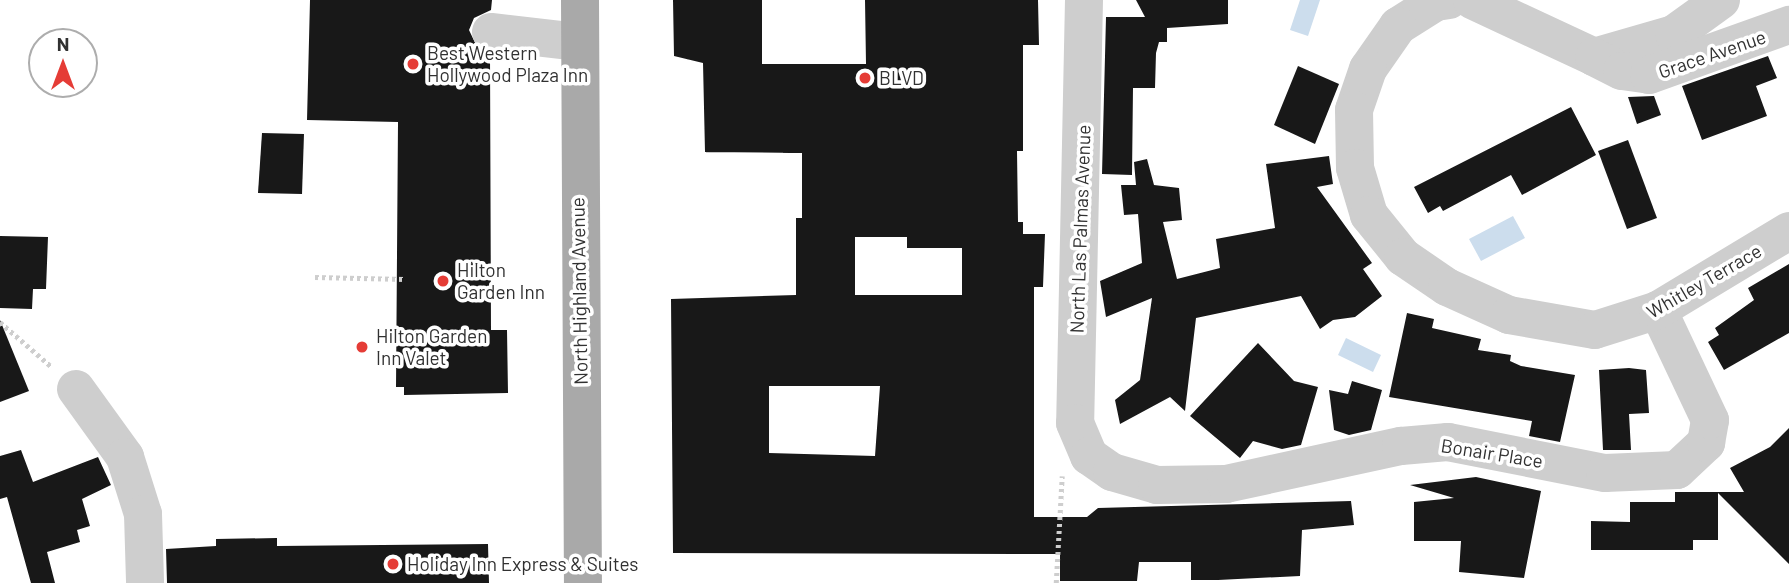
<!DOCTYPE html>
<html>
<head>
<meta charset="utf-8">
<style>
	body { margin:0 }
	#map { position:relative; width:1789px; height:583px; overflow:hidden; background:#fff; font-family:Barlow,sans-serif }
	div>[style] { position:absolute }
	.water>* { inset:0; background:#ccdded }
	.building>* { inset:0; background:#181818 }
	.path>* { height:4.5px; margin-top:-2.25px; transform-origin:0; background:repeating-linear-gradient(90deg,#cecece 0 3.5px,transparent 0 7px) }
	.minor>* { height:38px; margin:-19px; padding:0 19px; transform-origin:19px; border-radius:19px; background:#cecece }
	.major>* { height:38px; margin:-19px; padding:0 19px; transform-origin:19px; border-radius:19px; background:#a9a9a9 }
	.dots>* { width:19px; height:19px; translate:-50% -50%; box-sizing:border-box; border:4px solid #fff; border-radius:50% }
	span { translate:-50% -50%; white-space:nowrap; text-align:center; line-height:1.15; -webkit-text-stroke:7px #fff; paint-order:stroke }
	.poi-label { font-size:19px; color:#313131 }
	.left { translate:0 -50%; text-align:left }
	.street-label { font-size:19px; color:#313131 }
	.north { position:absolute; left:28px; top:28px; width:70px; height:70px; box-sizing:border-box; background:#fff; border:2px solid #adadad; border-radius:50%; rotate:0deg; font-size:19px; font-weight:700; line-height:28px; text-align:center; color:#313131 }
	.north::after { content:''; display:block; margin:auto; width:24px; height:32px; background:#e53c36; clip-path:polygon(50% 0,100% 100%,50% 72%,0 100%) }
</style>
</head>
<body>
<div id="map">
	<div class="water">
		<div style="clip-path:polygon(1300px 0,1320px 0,1308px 36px,1290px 30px)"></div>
		<div style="clip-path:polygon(1513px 216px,1525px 238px,1481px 261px,1469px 239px)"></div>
		<div style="clip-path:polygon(1346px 338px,1381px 355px,1373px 372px,1338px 355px)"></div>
	</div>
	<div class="building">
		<div style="clip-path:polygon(310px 0,492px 0,491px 10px,474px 18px,469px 30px,478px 49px,490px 54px,491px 330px,507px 330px,508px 393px,404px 395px,404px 387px,396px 387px,398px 122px,307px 120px)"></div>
		<div style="clip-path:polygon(evenodd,673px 0,762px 0,762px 64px,866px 64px,865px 0,1038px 0,1039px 45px,1023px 45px,1023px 151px,1017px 151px,1018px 222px,1023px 222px,1023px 234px,1045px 234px,1043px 287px,1034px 287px,1034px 517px,1087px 517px,1098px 508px,1351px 501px,1354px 525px,1302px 530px,1300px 576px,1218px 580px,1191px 580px,1191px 562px,1139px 562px,1137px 581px,1060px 581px,1060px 554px,673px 553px,671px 299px,796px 295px,796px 218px,802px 218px,802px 153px,705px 152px,703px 63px,674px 56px,673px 0,855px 237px,907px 237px,907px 248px,962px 248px,962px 295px,855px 295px,855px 237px,673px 0,769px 386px,880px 386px,875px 456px,769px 453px,769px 386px)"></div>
		<div style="clip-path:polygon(1136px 0,1228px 0,1228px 24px,1167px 28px,1167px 42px,1159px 42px,1156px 53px,1155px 88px,1133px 88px,1132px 175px,1102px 174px,1106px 17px,1145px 17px)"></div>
		<div style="clip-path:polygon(1768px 56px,1777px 78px,1756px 86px,1767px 116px,1702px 140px,1682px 86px)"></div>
		<div style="clip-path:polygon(1298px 66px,1339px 84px,1315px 144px,1274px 125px)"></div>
		<div style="clip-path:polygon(1654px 96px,1661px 115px,1637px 124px,1628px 97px)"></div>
		<div style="clip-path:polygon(1571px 107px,1596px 155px,1522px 195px,1511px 175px,1443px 211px,1440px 206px,1428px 213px,1414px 187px)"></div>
		<div style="clip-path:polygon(262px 133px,304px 134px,302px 194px,258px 193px)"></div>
		<div style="clip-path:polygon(1628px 140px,1657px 218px,1627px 229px,1598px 151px)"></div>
		<div style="clip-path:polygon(1329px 156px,1333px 184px,1317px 187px,1372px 263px,1363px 269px,1382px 296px,1355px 317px,1333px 320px,1320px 329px,1301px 296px,1196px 318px,1185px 411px,1170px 397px,1120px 424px,1115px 400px,1140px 380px,1152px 298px,1106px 317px,1100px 281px,1142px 263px,1138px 214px,1124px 215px,1121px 185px,1136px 185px,1134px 162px,1147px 159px,1154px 185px,1179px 188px,1182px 220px,1163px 222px,1177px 279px,1220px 268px,1216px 239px,1275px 228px,1266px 164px)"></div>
		<div style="clip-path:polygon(0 236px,48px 237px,46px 289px,33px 289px,32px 309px,0 308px)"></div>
		<div style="clip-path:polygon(1789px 264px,1789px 333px,1724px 370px,1708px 342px,1719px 335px,1715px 328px,1754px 300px,1748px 288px)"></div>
		<div style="clip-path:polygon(1407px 313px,1434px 319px,1432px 328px,1481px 339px,1478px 350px,1511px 355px,1510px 361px,1521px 366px,1575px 375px,1560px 442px,1529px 436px,1532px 421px,1389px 397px)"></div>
		<div style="clip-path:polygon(0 320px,29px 391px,0 402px)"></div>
		<div style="clip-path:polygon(1258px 343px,1294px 381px,1318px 387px,1301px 445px,1282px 449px,1253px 441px,1240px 458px,1190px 416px)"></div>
		<div style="clip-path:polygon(1629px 368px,1646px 370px,1649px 413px,1629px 414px,1631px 450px,1603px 450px,1599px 370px)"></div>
		<div style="clip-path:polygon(1352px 381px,1382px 390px,1371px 430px,1349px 435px,1334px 430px,1329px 390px,1348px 394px)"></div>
		<div style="clip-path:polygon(1789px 428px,1789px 564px,1718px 493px,1718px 540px,1693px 540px,1693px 550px,1591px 550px,1591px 521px,1630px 522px,1630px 502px,1675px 502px,1675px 492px,1744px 492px,1730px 468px,1770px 447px)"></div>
		<div style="clip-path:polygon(21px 450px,33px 482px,98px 457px,111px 485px,82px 499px,90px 526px,77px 530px,80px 542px,47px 552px,55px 583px,31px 583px,7px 497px,0 499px,0 456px)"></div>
		<div style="clip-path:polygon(1476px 477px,1541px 491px,1524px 578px,1459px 572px,1461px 541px,1414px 541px,1414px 502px,1454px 498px,1410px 485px)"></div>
		<div style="clip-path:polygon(277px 538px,277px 546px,488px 544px,489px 583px,167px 583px,166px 549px,216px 546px,216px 539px)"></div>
	</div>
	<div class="path">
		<div style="left:315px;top:277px;width:90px;rotate:1.3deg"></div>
		<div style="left:0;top:322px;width:69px;rotate:40.9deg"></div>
		<div style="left:1056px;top:583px;width:107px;rotate:-86.8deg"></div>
	</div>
	<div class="minor">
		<div style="left:1084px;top:0;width:423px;rotate:91.2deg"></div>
		<div style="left:1075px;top:423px;width:36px;rotate:67deg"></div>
		<div style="left:1089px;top:456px;width:28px;rotate:35deg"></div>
		<div style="left:1112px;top:472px;width:47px;rotate:16.1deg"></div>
		<div style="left:1157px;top:485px;width:69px;rotate:-0.8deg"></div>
		<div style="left:1226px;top:484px;width:179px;rotate:-12.3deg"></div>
		<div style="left:1401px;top:446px;width:47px;rotate:-4.9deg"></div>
		<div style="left:1448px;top:442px;width:160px;rotate:11.2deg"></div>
		<div style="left:1605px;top:473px;width:72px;rotate:-2.4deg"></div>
		<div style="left:1677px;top:470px;width:40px;rotate:-43deg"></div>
		<div style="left:1706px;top:443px;width:23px;rotate:-80deg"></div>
		<div style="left:1710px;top:420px;width:122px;rotate:-115.3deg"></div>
		<div style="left:1449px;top:0;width:13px;rotate:171deg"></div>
		<div style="left:1436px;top:2px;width:45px;rotate:147.7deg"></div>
		<div style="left:1398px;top:26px;width:52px;rotate:124.9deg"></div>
		<div style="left:1368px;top:69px;width:43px;rotate:108.9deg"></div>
		<div style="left:1354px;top:110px;width:58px;rotate:89deg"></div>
		<div style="left:1355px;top:168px;width:49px;rotate:73.4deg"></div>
		<div style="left:1369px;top:215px;width:54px;rotate:51deg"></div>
		<div style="left:1403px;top:257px;width:53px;rotate:34.3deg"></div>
		<div style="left:1447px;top:287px;width:68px;rotate:24.3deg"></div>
		<div style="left:1509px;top:315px;width:87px;rotate:9.9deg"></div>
		<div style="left:1595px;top:330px;width:66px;rotate:-17.6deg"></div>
		<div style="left:1658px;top:310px;width:153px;rotate:-31.1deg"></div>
		<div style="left:1472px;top:0;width:135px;rotate:25deg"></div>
		<div style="left:1594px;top:57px;width:83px;rotate:-16deg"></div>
		<div style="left:1674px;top:34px;width:58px;rotate:-35.9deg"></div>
		<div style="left:491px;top:32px;width:89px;rotate:6.5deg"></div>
		<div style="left:1594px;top:57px;width:31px;rotate:27deg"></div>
		<div style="left:1622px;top:71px;width:27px;rotate:8deg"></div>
		<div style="left:1649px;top:75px;width:149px;rotate:-19.7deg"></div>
		<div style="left:76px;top:389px;width:84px;rotate:54.2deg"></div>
		<div style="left:125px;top:457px;width:60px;rotate:72.5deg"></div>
		<div style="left:143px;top:514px;width:69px;rotate:88.3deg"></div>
	</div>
	<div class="major">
		<div style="left:580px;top:0;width:583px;rotate:89.71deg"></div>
	</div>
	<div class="dots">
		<div style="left:413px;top:64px;background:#e53c36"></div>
		<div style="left:865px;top:78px;background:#e53c36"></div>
		<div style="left:443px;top:281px;background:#e53c36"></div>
		<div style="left:362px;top:347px;background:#e53c36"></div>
		<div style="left:393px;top:564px;background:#e53c36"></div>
	</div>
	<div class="poi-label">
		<span class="left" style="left:427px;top:64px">Best Western<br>Hollywood Plaza Inn</span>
		<span class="left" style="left:879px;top:78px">BLVD</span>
		<span class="left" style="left:457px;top:281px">Hilton<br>Garden Inn</span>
		<span class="left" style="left:376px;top:347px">Hilton Garden<br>Inn Valet</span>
		<span class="left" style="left:407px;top:564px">Holiday Inn Express &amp; Suites</span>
	</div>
	<div class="street-label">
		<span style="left:1712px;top:54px;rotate:-19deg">Grace Avenue</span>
		<span style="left:1080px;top:229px;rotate:-88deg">North Las Palmas Avenue</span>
		<span style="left:1704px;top:281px;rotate:-30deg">Whitley Terrace</span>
		<span style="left:579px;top:291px;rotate:-91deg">North Highland Avenue</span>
		<span style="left:1492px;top:453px;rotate:9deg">Bonair Place</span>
	</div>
	<div class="north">N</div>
</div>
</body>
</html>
